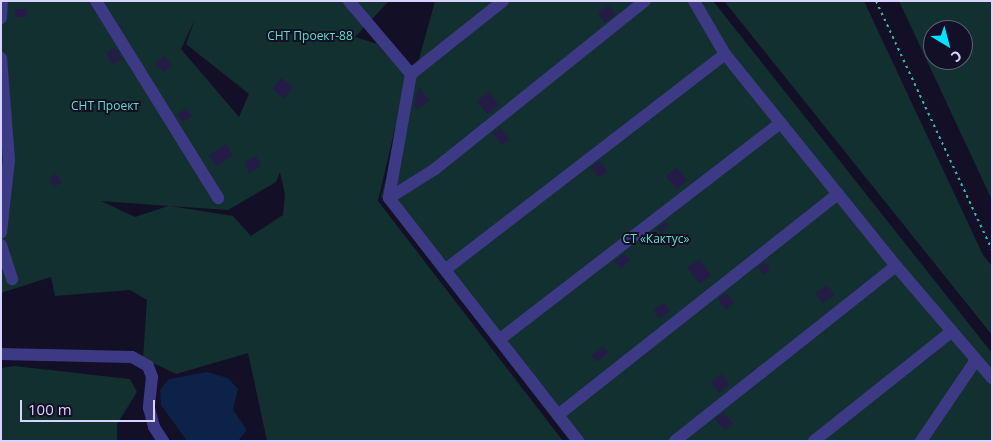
<!DOCTYPE html>
<html>
<head>
<meta charset="utf-8">
<style>
	body { margin:0 }
	#map { position:relative; width:993px; height:442px; overflow:hidden; background:#130f26; font-family:"Open Sans",sans-serif }
	div>[style] { position:absolute }
	.green>* { inset:0; background:#12302f }
	.water>* { inset:0; background:#0c2248 }
	.building>* { inset:0; background:#241b47 }
	.path>* { height:2px; margin-top:-1px; transform-origin:0; background:repeating-linear-gradient(90deg,#2fb8b0 0 2.5px,transparent 0 6.5px) }
	.minor>* { height:12px; margin:-6px; padding:0 6px; transform-origin:6px; border-radius:6px; background:#3d3a85 }
	span { translate:-50% -50%; white-space:nowrap; text-align:center; line-height:1.15; -webkit-text-stroke:4px #130f26; paint-order:stroke }
	.park-label { font-size:12px; color:#5fe0c0 }
	.frame { position:absolute; inset:0; border:2px solid #d9d4ff; pointer-events:none }
	.north { position:absolute; left:923px; top:20px; width:50px; height:50px; box-sizing:border-box; background:#130f26; border:1px solid #625e7d; border-radius:50%; rotate:143deg; font-size:14px; font-weight:700; line-height:20px; text-align:center; color:#d9d4ff }
	.north::after { content:''; display:block; margin:auto; width:18px; height:22px; background:#00e5ff; clip-path:polygon(50% 0,100% 100%,50% 72%,0 100%) }
	.scale { position:absolute; left:20px; top:400px; width:135px; height:22px; box-sizing:border-box; border:2px solid #d9d4ff; border-top:0; padding-left:6px; font-size:15px; line-height:18px; white-space:nowrap; color:#d9d4ff; -webkit-text-stroke:4px #130f26; paint-order:stroke }
</style>
</head>
<body>
<div id="map">
	<div class="green">
		<div style="clip-path:polygon(evenodd,1px 1px,389px 1px,355px 37px,377px 44px,407px 77px,378px 201px,563px 441px,267px 441px,248px 353px,176px 374px,143px 358px,147px 300px,130px 290px,55px 296px,51px 277px,1px 293px,1px 1px,195px 19px,186px 44px,249px 94px,239px 117px,181px 49px,195px 19px,1px 1px,280px 172px,285px 194px,283px 215px,251px 236px,233px 216px,170px 206px,228px 210px,276px 182px,280px 172px,1px 1px,101px 201px,168px 206px,135px 217px,101px 201px)"></div>
		<div style="clip-path:polygon(435px 1px,713px 1px,992px 353px,992px 441px,570px 441px,381px 197px)"></div>
		<div style="clip-path:polygon(724px 1px,864px 1px,983px 255px,992px 266px,992px 335px)"></div>
		<div style="clip-path:polygon(evenodd,899px 1px,992px 1px,992px 200px,899px 1px,933px 30px,963px 30px,963px 60px,933px 60px,933px 30px)"></div>
		<div style="clip-path:polygon(14px 366px,130px 379px,137px 392px,117px 424px,117px 441px,1px 441px,1px 368px)"></div>
	</div>
	<div class="water">
		<div style="clip-path:polygon(207px 372px,228px 378px,238px 389px,233px 410px,247px 430px,238px 441px,187px 441px,161px 405px,160px 390px,169px 379px)"></div>
	</div>
	<div class="building">
		<div style="clip-path:polygon(608px 5px,616px 14px,605px 23px,598px 13px)"></div>
		<div style="clip-path:polygon(15px 9px,27px 9px,27px 17px,15px 17px)"></div>
		<div style="clip-path:polygon(115px 48px,122px 59px,113px 64px,106px 53px)"></div>
		<div style="clip-path:polygon(164px 56px,172px 65px,163px 72px,155px 64px)"></div>
		<div style="clip-path:polygon(281px 78px,293px 87px,284px 99px,272px 89px)"></div>
		<div style="clip-path:polygon(419px 87px,429px 101px,417px 109px,414px 105px)"></div>
		<div style="clip-path:polygon(489px 92px,499px 105px,487px 114px,477px 101px)"></div>
		<div style="clip-path:polygon(186px 108px,192px 116px,183px 122px,177px 115px)"></div>
		<div style="clip-path:polygon(500px 128px,509px 139px,502px 145px,493px 133px)"></div>
		<div style="clip-path:polygon(226px 144px,233px 155px,216px 166px,209px 155px)"></div>
		<div style="clip-path:polygon(256px 156px,261px 166px,249px 173px,244px 162px)"></div>
		<div style="clip-path:polygon(600px 161px,607px 171px,599px 177px,591px 167px)"></div>
		<div style="clip-path:polygon(677px 167px,687px 180px,677px 189px,666px 176px)"></div>
		<div style="clip-path:polygon(56px 174px,62px 182px,54px 187px,49px 178px)"></div>
		<div style="clip-path:polygon(666px 222px,669px 225px,660px 232px,657px 228px)"></div>
		<div style="clip-path:polygon(624px 254px,630px 260px,621px 269px,614px 261px)"></div>
		<div style="clip-path:polygon(699px 259px,711px 275px,700px 284px,687px 268px)"></div>
		<div style="clip-path:polygon(765px 262px,770px 270px,763px 275px,758px 268px)"></div>
		<div style="clip-path:polygon(827px 285px,834px 295px,823px 303px,816px 293px)"></div>
		<div style="clip-path:polygon(726px 293px,734px 303px,726px 310px,718px 299px)"></div>
		<div style="clip-path:polygon(664px 303px,670px 311px,659px 319px,653px 310px)"></div>
		<div style="clip-path:polygon(603px 346px,608px 353px,597px 362px,592px 355px)"></div>
		<div style="clip-path:polygon(721px 374px,730px 384px,719px 393px,711px 382px)"></div>
		<div style="clip-path:polygon(723px 413px,733px 423px,725px 430px,715px 419px)"></div>
	</div>
	<div class="path">
		<div style="left:876px;top:1px;width:275px;rotate:65deg"></div>
	</div>
	<div class="minor">
		<div style="left:96px;top:1px;width:232px;rotate:58.2deg"></div>
		<div style="left:349px;top:1px;width:96px;rotate:49.7deg"></div>
		<div style="left:503px;top:1px;width:117px;rotate:141.6deg"></div>
		<div style="left:411px;top:74px;width:126px;rotate:100.1deg"></div>
		<div style="left:389px;top:198px;width:308px;rotate:52.1deg"></div>
		<div style="left:694px;top:1px;width:61px;rotate:59.7deg"></div>
		<div style="left:725px;top:54px;width:272px;rotate:51.1deg"></div>
		<div style="left:896px;top:266px;width:148px;rotate:49.4deg"></div>
		<div style="left:1px;top:18px;width:17px;rotate:-87deg"></div>
		<div style="left:1px;top:58px;width:102px;rotate:85.5deg"></div>
		<div style="left:9px;top:160px;width:73px;rotate:96.3deg"></div>
		<div style="left:389px;top:198px;width:54px;rotate:-32.2deg"></div>
		<div style="left:435px;top:169px;width:269px;rotate:-38.7deg"></div>
		<div style="left:1px;top:245px;width:36px;rotate:72deg"></div>
		<div style="left:446px;top:269px;width:352px;rotate:-37.6deg"></div>
		<div style="left:500px;top:339px;width:354px;rotate:-37.6deg"></div>
		<div style="left:1px;top:354px;width:131px;rotate:1.3deg"></div>
		<div style="left:132px;top:357px;width:18px;rotate:29deg"></div>
		<div style="left:148px;top:366px;width:12px;rotate:70deg"></div>
		<div style="left:152px;top:377px;width:31px;rotate:96deg"></div>
		<div style="left:149px;top:408px;width:20px;rotate:75deg"></div>
		<div style="left:154px;top:427px;width:17px;rotate:57deg"></div>
		<div style="left:558px;top:415px;width:357px;rotate:-38.3deg"></div>
		<div style="left:675px;top:441px;width:282px;rotate:-38.4deg"></div>
		<div style="left:814px;top:441px;width:175px;rotate:-38.5deg"></div>
		<div style="left:921px;top:441px;width:98px;rotate:-55.8deg"></div>
	</div>
	<div class="park-label">
		<span style="left:310px;top:36px">СНТ Проект-88</span>
		<span style="left:105px;top:106px">СНТ Проект</span>
		<span style="left:656px;top:239px">СТ «Кактус»</span>
	</div>
	<div class="frame"></div>
	<div class="north">С</div>
	<div class="scale">100 m</div>
</div>
</body>
</html>
